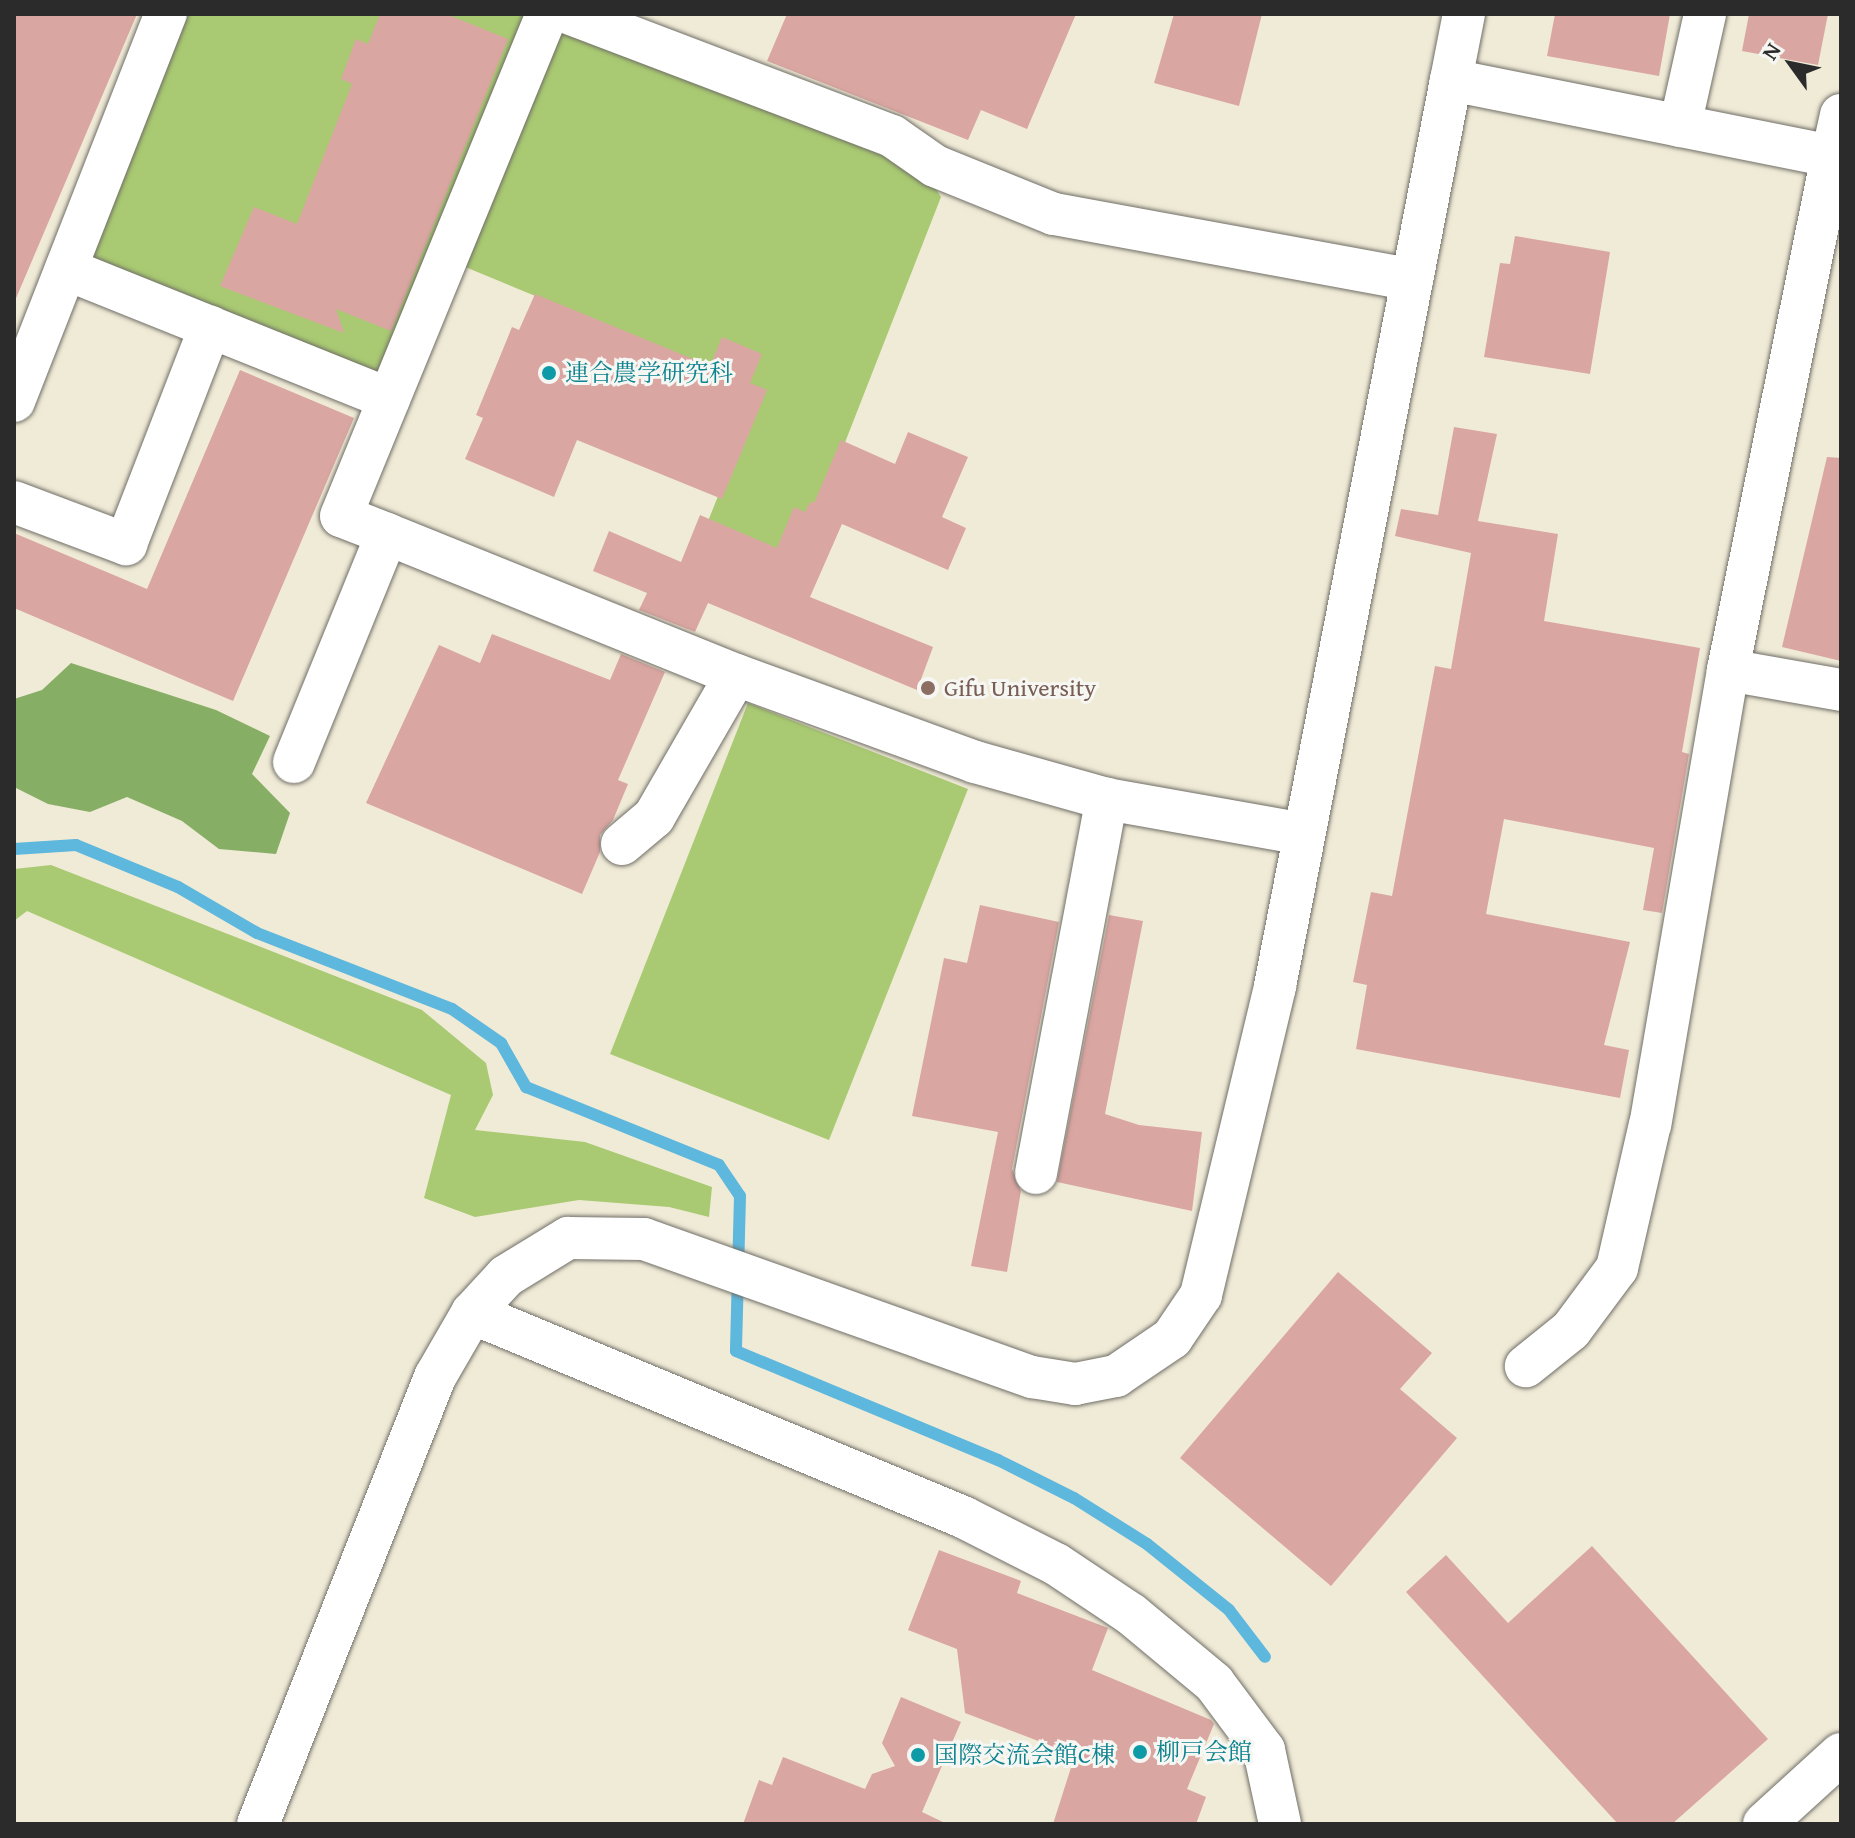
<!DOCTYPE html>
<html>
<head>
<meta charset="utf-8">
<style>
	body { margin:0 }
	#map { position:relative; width:1855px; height:1838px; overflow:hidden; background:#f0ebd7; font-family:"Gentium Book Plus","Noto Serif JP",serif }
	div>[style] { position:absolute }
	.green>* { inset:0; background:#a9ca72 }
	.forest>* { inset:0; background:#86ae64 }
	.stream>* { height:12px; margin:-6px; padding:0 6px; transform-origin:6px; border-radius:6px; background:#5eb7dc }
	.building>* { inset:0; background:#daa6a2 }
	.roads { filter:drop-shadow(0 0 2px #706e67) drop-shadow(0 0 2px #706e67) }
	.minor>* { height:42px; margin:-21px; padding:0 21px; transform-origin:21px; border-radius:21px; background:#fff }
	.dots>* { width:22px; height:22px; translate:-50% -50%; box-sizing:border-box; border:4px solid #f6f6f2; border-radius:50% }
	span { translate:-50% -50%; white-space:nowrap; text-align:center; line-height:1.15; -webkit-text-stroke:6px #f6f6f2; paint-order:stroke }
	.culture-label { font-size:24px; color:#0d838f }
	.left { translate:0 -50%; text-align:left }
	.education-label { font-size:24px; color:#785e54 }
	.frame { position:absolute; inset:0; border:16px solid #2b2b2b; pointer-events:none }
	.north { position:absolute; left:1751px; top:24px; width:80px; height:80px; -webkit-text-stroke:6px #f6f6f2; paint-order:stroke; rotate:303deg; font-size:22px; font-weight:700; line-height:32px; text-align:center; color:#2b2b2b }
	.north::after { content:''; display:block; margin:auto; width:28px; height:36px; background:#2b2b2b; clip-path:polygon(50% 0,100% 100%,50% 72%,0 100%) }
</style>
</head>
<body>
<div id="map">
	<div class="green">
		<div style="clip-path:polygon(182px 14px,527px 14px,376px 379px,98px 265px,89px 251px)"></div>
		<div style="clip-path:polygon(559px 23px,920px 164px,941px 197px,794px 573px,702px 536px,761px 389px,458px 264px)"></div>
		<div style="clip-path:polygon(748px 703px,968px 789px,829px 1140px,610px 1054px)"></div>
		<div style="clip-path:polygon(51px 865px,422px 1010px,486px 1063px,493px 1095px,475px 1130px,585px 1142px,712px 1187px,709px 1217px,669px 1207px,579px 1200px,475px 1217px,424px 1198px,451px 1095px,27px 911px,14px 921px,14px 869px)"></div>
	</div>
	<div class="forest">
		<div style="clip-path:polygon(71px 663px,216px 710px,270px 736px,252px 774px,290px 813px,276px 854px,219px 849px,182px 821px,127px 797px,90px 812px,48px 804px,14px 787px,14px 699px,42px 690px)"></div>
	</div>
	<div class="stream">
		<div style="left:14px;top:849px;width:62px;rotate:-3.7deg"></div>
		<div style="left:76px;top:845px;width:110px;rotate:22.4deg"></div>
		<div style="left:178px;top:887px;width:91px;rotate:30.2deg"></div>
		<div style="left:257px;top:933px;width:209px;rotate:21.3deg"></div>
		<div style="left:452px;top:1009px;width:60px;rotate:34.8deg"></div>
		<div style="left:501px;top:1043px;width:51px;rotate:60.4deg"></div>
		<div style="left:526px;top:1087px;width:208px;rotate:22deg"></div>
		<div style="left:719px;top:1165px;width:37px;rotate:56deg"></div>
		<div style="left:740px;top:1196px;width:155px;rotate:91.5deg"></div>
		<div style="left:736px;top:1351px;width:284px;rotate:22.6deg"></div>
		<div style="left:998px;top:1460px;width:85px;rotate:26.6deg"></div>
		<div style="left:1074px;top:1498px;width:86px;rotate:32.2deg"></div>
		<div style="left:1147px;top:1544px;width:105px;rotate:38.8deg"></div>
		<div style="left:1229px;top:1610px;width:59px;rotate:52.5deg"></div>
	</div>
	<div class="building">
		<div style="clip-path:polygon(14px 14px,137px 14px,14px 303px)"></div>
		<div style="clip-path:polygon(380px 14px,446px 14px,508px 39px,391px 331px,336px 309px,344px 333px,220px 286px,254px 207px,297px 224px,352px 84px,341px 79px,356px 39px,368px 44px)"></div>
		<div style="clip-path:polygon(787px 14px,1076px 14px,1027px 129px,981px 110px,968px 140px,767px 61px)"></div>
		<div style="clip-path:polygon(1174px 14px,1262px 14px,1239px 106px,1154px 83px)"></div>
		<div style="clip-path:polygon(1555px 14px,1670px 14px,1659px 76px,1547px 56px)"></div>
		<div style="clip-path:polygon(1749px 14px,1828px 14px,1818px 65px,1742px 51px)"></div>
		<div style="clip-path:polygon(1515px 236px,1610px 252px,1590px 374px,1484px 357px,1500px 263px,1510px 264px)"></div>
		<div style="clip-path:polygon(535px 294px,710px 366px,722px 337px,762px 354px,750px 383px,767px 390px,722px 499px,577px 440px,554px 497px,465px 459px,483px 418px,476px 415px,512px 327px,519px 330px)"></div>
		<div style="clip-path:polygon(240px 370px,354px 418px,233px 701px,14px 608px,14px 533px,147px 589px)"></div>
		<div style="clip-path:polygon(1454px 427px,1497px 434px,1478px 521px,1558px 534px,1544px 621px,1700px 648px,1682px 752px,1689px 754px,1662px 913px,1643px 910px,1654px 848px,1504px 819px,1486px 914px,1630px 942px,1604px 1045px,1629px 1050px,1620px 1098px,1356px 1049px,1367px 985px,1353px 982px,1371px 892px,1392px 896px,1435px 666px,1451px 669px,1471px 553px,1395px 536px,1401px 509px,1438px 515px)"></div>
		<div style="clip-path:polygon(908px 432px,968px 457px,942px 517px,966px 528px,948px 570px,842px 524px,810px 597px,933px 647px,917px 690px,708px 603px,695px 632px,639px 610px,647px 593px,593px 571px,609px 531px,681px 562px,700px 515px,777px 548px,794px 507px,805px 512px,810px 502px,814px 503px,841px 440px,895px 464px)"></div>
		<div style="clip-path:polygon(1827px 457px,1841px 458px,1841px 661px,1782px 647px)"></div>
		<div style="clip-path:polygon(492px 634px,610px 680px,621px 654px,665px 672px,618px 780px,628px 784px,613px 820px,600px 835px,600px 852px,582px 894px,366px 803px,439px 645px,480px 663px)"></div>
		<div style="clip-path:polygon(980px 905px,1059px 922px,1012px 1169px,1021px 1191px,1007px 1272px,971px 1266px,998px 1132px,912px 1116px,944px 958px,967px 963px)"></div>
		<div style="clip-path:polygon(1109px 915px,1143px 921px,1105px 1114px,1139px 1125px,1202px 1132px,1192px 1211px,1057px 1182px)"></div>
		<div style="clip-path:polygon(1338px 1272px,1432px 1353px,1400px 1389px,1457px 1438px,1331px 1586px,1180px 1458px)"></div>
		<div style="clip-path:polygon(1592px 1546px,1768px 1739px,1672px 1824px,1618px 1824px,1406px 1592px,1446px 1555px,1508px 1623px)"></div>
		<div style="clip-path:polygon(939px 1550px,1021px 1581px,1017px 1593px,1108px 1628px,1092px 1670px,1211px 1720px,1214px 1724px,1187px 1789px,1206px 1797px,1196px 1824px,1053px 1824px,1075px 1755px,965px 1713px,957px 1649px,908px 1630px)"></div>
		<div style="clip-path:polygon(901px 1697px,961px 1722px,922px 1812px,947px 1824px,743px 1824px,759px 1780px,772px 1785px,783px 1757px,865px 1789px,872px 1774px,895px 1766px,882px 1743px)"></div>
	</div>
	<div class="roads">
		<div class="minor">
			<div style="left:571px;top:14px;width:343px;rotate:20.8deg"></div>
			<div style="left:892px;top:136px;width:52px;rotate:34.9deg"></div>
			<div style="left:935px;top:166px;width:128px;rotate:22deg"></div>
			<div style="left:1054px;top:214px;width:364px;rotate:10.4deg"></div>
			<div style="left:1451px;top:80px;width:67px;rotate:-78.9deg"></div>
			<div style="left:1841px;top:115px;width:42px;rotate:102.4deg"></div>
			<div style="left:1832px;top:156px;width:9px;rotate:6deg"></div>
			<div style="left:1680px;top:126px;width:115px;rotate:-77.4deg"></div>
			<div style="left:66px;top:269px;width:348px;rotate:21.9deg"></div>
			<div style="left:14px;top:401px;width:416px;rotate:-68.6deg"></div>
			<div style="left:14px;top:502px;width:120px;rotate:20.6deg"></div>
			<div style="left:126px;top:544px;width:233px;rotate:-68.8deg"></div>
			<div style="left:387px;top:534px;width:49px;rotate:-158.6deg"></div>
			<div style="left:341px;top:516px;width:543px;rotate:-67.69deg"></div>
			<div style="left:1728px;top:670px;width:115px;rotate:10deg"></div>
			<div style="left:294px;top:762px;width:246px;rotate:-67.8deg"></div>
			<div style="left:387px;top:534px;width:376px;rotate:22deg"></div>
			<div style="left:736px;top:675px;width:254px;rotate:20deg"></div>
			<div style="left:975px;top:762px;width:137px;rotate:15.7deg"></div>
			<div style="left:622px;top:844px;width:42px;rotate:-40.2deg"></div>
			<div style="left:654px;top:817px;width:164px;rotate:-60deg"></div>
			<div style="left:1036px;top:1173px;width:381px;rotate:-79.3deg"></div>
			<div style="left:1107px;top:799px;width:200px;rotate:10.1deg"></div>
			<div style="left:472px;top:1313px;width:532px;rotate:22.56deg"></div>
			<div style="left:963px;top:1517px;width:104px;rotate:26.8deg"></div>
			<div style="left:1056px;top:1564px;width:90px;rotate:33.7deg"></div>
			<div style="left:1131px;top:1614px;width:108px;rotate:39.7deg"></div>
			<div style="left:1214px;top:1683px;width:84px;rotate:53.3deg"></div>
			<div style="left:1264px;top:1750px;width:76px;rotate:77.8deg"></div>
			<div style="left:258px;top:1824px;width:481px;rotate:-68.4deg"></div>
			<div style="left:435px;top:1377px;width:74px;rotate:-60deg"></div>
			<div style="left:472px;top:1313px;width:50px;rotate:-47.4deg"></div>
			<div style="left:506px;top:1276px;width:73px;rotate:-31.5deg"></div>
			<div style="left:568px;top:1238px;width:76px;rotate:0.8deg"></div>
			<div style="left:644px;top:1239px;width:412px;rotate:19.6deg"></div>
			<div style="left:1032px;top:1377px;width:44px;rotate:9.2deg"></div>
			<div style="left:1075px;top:1384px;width:42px;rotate:-11deg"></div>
			<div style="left:1116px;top:1376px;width:68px;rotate:-34.2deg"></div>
			<div style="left:1172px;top:1338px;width:52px;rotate:-56deg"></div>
			<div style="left:1201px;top:1295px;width:318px;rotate:-76.5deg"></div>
			<div style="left:1275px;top:986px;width:923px;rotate:-79.01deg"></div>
			<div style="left:1451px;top:80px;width:389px;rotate:11.3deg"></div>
			<div style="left:1832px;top:156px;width:524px;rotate:101.44deg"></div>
			<div style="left:1728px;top:670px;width:461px;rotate:99.7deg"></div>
			<div style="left:1650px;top:1124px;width:148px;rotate:102.9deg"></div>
			<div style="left:1617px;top:1268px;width:77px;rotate:126.6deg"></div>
			<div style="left:1571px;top:1330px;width:58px;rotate:141.3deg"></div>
			<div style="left:1764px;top:1824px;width:104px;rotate:-42.3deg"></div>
		</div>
	</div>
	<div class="dots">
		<div style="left:549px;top:373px;background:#0f9aa8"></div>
		<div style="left:928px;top:688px;background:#8d6e63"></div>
		<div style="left:1140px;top:1752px;background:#0f9aa8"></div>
		<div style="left:918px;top:1755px;background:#0f9aa8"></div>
	</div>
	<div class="culture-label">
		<span class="left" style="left:565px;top:373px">連合農学研究科</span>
		<span class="left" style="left:1156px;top:1752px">柳戸会館</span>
		<span class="left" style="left:934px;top:1755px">国際交流会館C棟</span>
	</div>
	<div class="education-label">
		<span class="left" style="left:944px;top:688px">Gifu University</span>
	</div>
	<div class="frame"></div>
	<div class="north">N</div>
</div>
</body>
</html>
